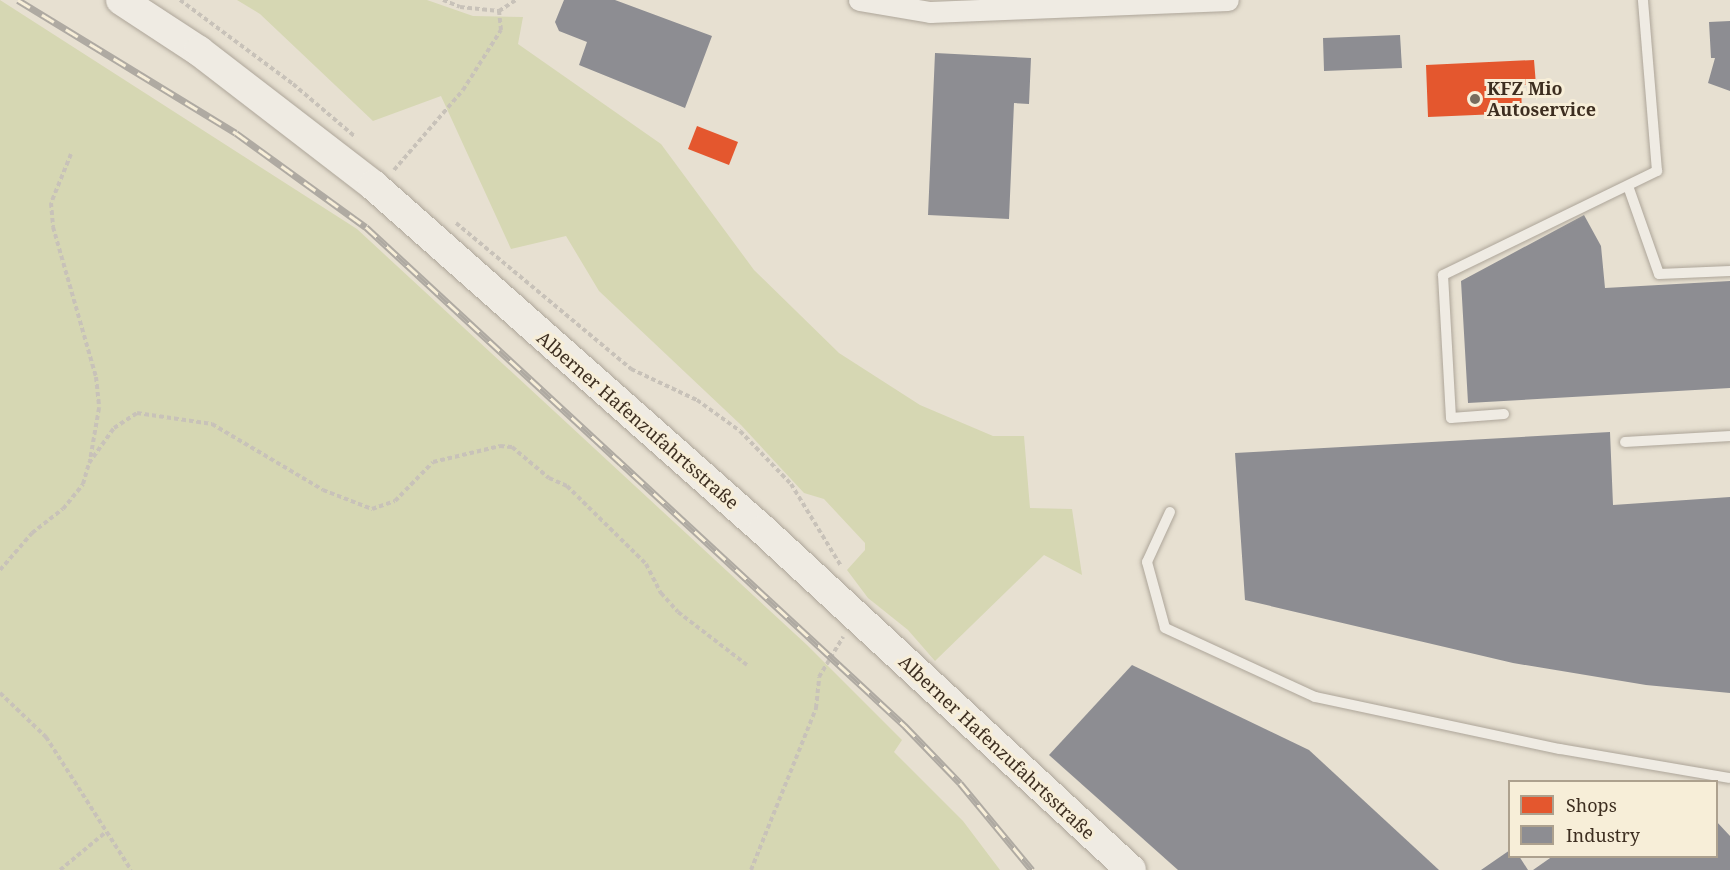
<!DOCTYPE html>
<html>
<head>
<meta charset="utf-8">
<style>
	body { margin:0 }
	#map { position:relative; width:1730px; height:870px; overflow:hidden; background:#e7e0d1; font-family:"Noto Serif",serif }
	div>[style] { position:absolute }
	.green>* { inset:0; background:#d6d7b3 }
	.shops>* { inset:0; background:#e4572e }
	.industry>* { inset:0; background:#8d8d92 }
	.path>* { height:4px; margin-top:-2px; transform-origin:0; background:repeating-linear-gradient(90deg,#c8c2b9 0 4.5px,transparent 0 7.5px) }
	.roads { filter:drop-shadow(0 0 2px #ada599) drop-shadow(0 0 2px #ada599) }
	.lane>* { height:10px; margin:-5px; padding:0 5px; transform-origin:5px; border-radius:5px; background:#efebe3 }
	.street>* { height:21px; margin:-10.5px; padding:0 10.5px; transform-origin:10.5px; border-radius:10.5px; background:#efebe3 }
	.secondary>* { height:30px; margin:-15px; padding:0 15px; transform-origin:15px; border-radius:15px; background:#efebe3 }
	.rail>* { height:7px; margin-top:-3.5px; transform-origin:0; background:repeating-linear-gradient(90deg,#f7eed8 0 14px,#afaaa2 0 28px); box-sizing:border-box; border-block:2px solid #afaaa2 }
	.dots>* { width:16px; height:16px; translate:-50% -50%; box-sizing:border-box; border:3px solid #f7eed8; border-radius:50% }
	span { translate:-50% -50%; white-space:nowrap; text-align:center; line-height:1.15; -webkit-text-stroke:6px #f7eed8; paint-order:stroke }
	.poi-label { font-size:18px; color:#3d2e20; font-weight:700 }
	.left { translate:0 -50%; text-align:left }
	.street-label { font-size:18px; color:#3d2e20 }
	.legend { position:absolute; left:1508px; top:780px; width:210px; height:78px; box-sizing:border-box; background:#f7eed8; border:2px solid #ada18e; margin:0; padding:8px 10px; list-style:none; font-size:18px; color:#3d2e20 }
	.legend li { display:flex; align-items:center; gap:12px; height:30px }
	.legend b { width:30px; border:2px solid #ada18e }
</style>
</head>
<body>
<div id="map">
	<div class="green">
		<div style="clip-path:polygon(0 0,357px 229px,807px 645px,902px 740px,894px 752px,963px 821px,1000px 870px,0 870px)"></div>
		<div style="clip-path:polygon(237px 0,427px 0,473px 16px,523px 17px,518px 44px,661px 144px,754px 270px,839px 353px,920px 405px,993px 436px,1024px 436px,1030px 508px,1072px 509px,1082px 575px,1044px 555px,935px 661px,908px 630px,868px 598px,847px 570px,865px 550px,865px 543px,824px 499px,804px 493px,741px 425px,599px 291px,566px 236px,511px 249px,441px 96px,373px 121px,260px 14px)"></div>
	</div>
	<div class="shops">
		<div style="clip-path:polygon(1534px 60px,1536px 85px,1521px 85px,1522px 113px,1428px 117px,1426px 65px)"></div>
		<div style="clip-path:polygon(697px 126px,738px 142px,729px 165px,688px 149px)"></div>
	</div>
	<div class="industry">
		<div style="clip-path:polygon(564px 0,615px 0,712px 36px,685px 108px,579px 65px,587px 42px,559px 31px,555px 22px)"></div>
		<div style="clip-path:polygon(1730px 21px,1730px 91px,1708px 83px,1715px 58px,1711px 58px,1709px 22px)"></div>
		<div style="clip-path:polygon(1400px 35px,1402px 68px,1324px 71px,1323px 38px)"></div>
		<div style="clip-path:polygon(935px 53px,1031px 58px,1029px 104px,1014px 103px,1009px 219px,928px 215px)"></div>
		<div style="clip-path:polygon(1584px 215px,1601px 246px,1605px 288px,1730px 281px,1730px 388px,1468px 403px,1461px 281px)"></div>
		<div style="clip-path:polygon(1610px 432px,1613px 505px,1730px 497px,1730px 693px,1646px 685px,1513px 663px,1245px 600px,1235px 453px)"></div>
		<div style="clip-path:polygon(1132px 665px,1309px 750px,1439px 870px,1178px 870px,1049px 755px)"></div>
		<div style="clip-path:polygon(1716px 821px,1730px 836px,1730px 870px,1533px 870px,1553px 856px,1716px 856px)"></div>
		<div style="clip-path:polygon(1510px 850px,1510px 856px,1519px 856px,1528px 870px,1481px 870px)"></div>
	</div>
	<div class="path">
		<div style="left:180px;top:0;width:141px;rotate:36.6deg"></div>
		<div style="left:293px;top:84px;width:80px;rotate:40.4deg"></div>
		<div style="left:443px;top:0;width:18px;rotate:22deg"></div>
		<div style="left:460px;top:7px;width:39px;rotate:6deg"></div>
		<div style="left:499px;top:11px;width:20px;rotate:-33deg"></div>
		<div style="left:71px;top:154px;width:53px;rotate:112.2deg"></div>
		<div style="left:51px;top:203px;width:24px;rotate:85deg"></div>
		<div style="left:53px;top:227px;width:156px;rotate:74deg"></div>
		<div style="left:96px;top:377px;width:31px;rotate:84deg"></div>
		<div style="left:99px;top:408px;width:53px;rotate:99.8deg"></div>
		<div style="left:394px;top:170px;width:106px;rotate:-49.2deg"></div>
		<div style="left:463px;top:90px;width:71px;rotate:-57.7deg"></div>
		<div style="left:501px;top:30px;width:19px;rotate:-96deg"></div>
		<div style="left:456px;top:223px;width:228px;rotate:39.8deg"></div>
		<div style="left:631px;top:369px;width:73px;rotate:25.2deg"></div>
		<div style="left:697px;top:400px;width:53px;rotate:35.8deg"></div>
		<div style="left:740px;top:431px;width:74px;rotate:46.1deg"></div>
		<div style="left:791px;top:484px;width:96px;rotate:58.6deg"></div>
		<div style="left:0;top:570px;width:49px;rotate:-49.1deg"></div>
		<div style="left:32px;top:533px;width:39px;rotate:-38deg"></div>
		<div style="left:63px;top:509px;width:32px;rotate:-51deg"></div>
		<div style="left:83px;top:484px;width:22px;rotate:-74deg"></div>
		<div style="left:89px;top:463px;width:43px;rotate:-54.5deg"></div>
		<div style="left:114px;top:428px;width:27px;rotate:-33deg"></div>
		<div style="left:137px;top:413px;width:76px;rotate:8.3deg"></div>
		<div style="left:212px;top:424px;width:129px;rotate:30.7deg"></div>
		<div style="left:323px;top:490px;width:53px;rotate:21.2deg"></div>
		<div style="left:372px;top:509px;width:24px;rotate:-19deg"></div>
		<div style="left:395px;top:501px;width:54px;rotate:-45.7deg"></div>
		<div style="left:433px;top:462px;width:69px;rotate:-13.4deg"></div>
		<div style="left:500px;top:446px;width:12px;rotate:5deg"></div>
		<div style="left:512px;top:447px;width:48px;rotate:40deg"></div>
		<div style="left:549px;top:478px;width:20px;rotate:24deg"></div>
		<div style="left:567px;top:486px;width:111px;rotate:44.6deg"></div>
		<div style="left:646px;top:564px;width:33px;rotate:63deg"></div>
		<div style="left:661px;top:593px;width:25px;rotate:48deg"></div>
		<div style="left:678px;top:612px;width:87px;rotate:37.5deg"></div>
		<div style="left:0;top:693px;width:64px;rotate:43.7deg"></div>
		<div style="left:46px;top:737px;width:158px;rotate:57.4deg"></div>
		<div style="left:60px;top:870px;width:60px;rotate:-39.6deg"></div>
		<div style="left:751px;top:870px;width:175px;rotate:-68.1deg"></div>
		<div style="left:816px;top:708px;width:31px;rotate:-84deg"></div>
		<div style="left:819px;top:677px;width:47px;rotate:-59deg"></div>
	</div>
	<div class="roads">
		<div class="lane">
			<div style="left:1628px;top:186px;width:93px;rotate:70.6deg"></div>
			<div style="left:1659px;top:274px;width:71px;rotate:-2.4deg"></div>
			<div style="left:1504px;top:414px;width:53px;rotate:175.7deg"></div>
			<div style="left:1451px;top:418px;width:143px;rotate:-93.2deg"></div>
			<div style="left:1443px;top:275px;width:238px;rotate:-25.9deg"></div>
			<div style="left:1657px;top:171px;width:172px;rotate:-94.7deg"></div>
			<div style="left:1625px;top:442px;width:105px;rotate:-3.3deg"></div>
			<div style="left:1170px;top:512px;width:55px;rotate:114.7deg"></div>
			<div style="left:1147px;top:562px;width:68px;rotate:74.7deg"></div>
			<div style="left:1165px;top:628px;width:165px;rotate:24.7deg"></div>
			<div style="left:1315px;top:697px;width:250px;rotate:12deg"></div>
			<div style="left:1560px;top:749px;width:172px;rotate:9.7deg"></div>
		</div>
		<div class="street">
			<div style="left:859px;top:0;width:72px;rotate:9.6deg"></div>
			<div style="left:930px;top:12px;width:298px;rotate:-2.3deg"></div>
		</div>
		<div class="secondary">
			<div style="left:121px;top:0;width:93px;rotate:33.2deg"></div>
			<div style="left:199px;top:51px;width:220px;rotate:37.6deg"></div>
			<div style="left:373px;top:185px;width:521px;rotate:41.5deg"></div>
			<div style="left:763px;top:530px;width:501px;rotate:42.74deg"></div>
		</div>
	</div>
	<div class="rail">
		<div style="left:18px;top:0;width:255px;rotate:31.4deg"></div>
		<div style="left:236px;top:133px;width:160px;rotate:35.9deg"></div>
		<div style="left:366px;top:227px;width:735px;rotate:42.79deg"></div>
		<div style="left:905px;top:726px;width:79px;rotate:46deg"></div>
		<div style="left:960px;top:783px;width:113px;rotate:50.4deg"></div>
	</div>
	<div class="dots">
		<div style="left:1475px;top:99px;background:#786c5e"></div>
	</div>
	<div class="poi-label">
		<span class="left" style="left:1487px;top:99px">KFZ Mio<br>Autoservice</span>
	</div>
	<div class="street-label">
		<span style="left:638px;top:420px;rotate:41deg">Alberner Hafenzufahrtsstraße</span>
		<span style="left:997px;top:747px;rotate:43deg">Alberner Hafenzufahrtsstraße</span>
	</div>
	<ul class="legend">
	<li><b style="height:16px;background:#e4572e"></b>Shops</li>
	<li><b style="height:16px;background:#8d8d92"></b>Industry</li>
	</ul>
</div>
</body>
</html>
